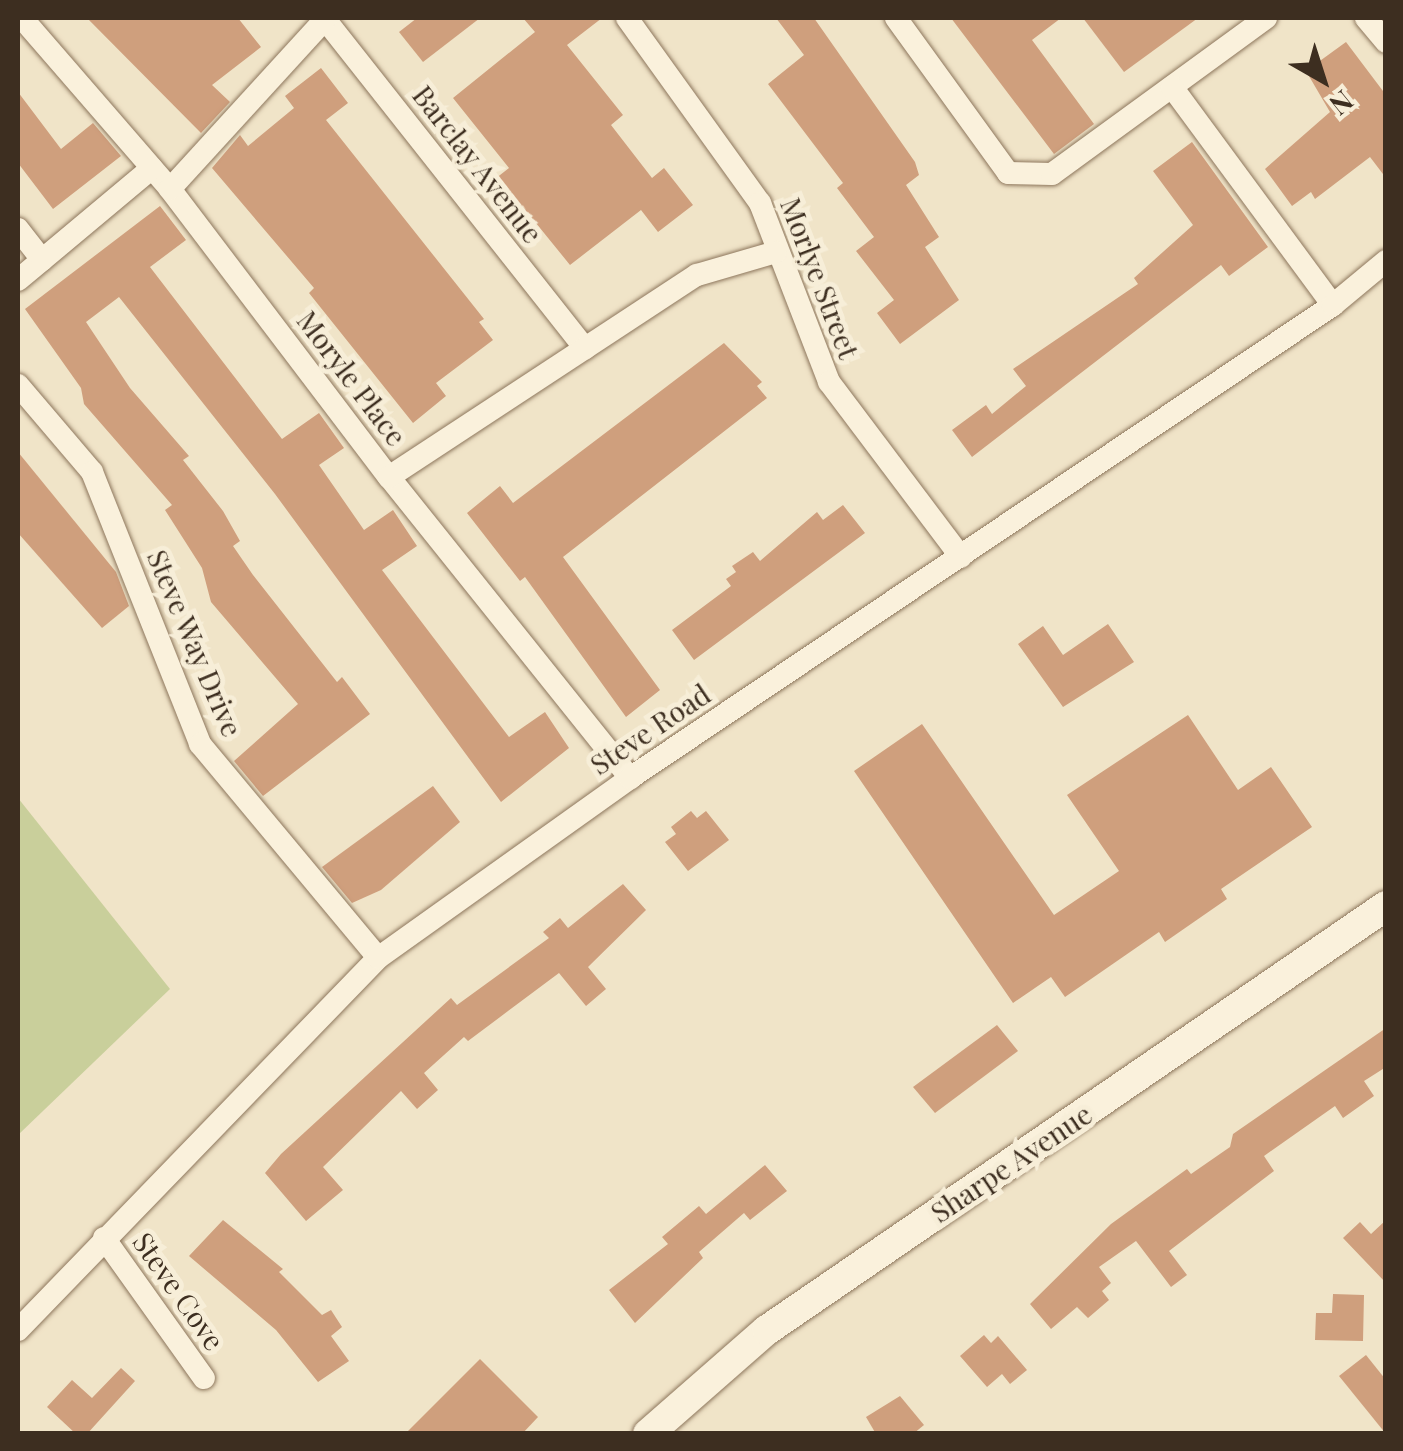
<!DOCTYPE html>
<html>
<head>
<meta charset="utf-8">
<style>
	body { margin:0 }
	#map { position:relative; width:1403px; height:1451px; overflow:hidden; background:#f0e4c8; font-family:"Playfair Display",serif }
	div>[style] { position:absolute }
	.green>* { inset:0; background:#c9cf9b }
	.building>* { inset:0; background:#cf9f7d }
	.roads { filter:drop-shadow(0 0 2px #8d765c) drop-shadow(0 0 2px #8d765c) }
	.street>* { height:22px; margin:-11px; padding:0 11px; transform-origin:11px; border-radius:11px; background:#faf1dc }
	.secondary>* { height:30px; margin:-15px; padding:0 15px; transform-origin:15px; border-radius:15px; background:#faf1dc }
	span { translate:-50% -50%; white-space:nowrap; text-align:center; line-height:1.15; -webkit-text-stroke:10px #f7eed8; paint-order:stroke }
	.street-label { font-size:28px; color:#3d2e20 }
	.frame { position:absolute; inset:0; border:20px solid #3d2e20; pointer-events:none }
	.north { position:absolute; left:1273px; top:30px; width:100px; height:100px; -webkit-text-stroke:8px #f7eed8; paint-order:stroke; rotate:141deg; font-size:28px; font-weight:700; line-height:40px; text-align:center; color:#3d2e20 }
	.north::after { content:''; display:block; margin:auto; width:35px; height:45px; background:#3d2e20; clip-path:polygon(50% 0,100% 100%,50% 72%,0 100%) }
</style>
</head>
<body>
<div id="map">
	<div class="green">
		<div style="clip-path:polygon(18px 798px,170px 989px,18px 1135px)"></div>
	</div>
	<div class="building">
		<div style="clip-path:polygon(87px 18px,238px 18px,261px 47px,212px 85px,230px 102px,201px 133px)"></div>
		<div style="clip-path:polygon(417px 18px,480px 18px,423px 62px,399px 32px)"></div>
		<div style="clip-path:polygon(523px 18px,602px 18px,567px 45px,623px 115px,611px 125px,652px 178px,664px 168px,693px 205px,658px 232px,641px 210px,570px 265px,527px 212px,514px 221px,486px 186px,509px 168px,453px 98px,535px 32px)"></div>
		<div style="clip-path:polygon(776px 18px,814px 18px,915px 162px,919px 175px,906px 185px,939px 237px,925px 247px,959px 300px,900px 344px,877px 313px,894px 300px,856px 251px,874px 237px,837px 188px,843px 183px,768px 84px,804px 55px)"></div>
		<div style="clip-path:polygon(951px 18px,1061px 18px,1032px 40px,1094px 124px,1054px 154px)"></div>
		<div style="clip-path:polygon(1083px 18px,1198px 18px,1124px 72px)"></div>
		<div style="clip-path:polygon(1346px 42px,1386px 95px,1386px 178px,1370px 157px,1315px 199px,1311px 192px,1292px 206px,1265px 169px,1330px 112px,1306px 71px)"></div>
		<div style="clip-path:polygon(321px 68px,348px 103px,326px 120px,484px 319px,479px 322px,493px 340px,436px 383px,446px 396px,413px 423px,309px 293px,314px 288px,212px 168px,240px 135px,248px 146px,294px 108px,285px 96px)"></div>
		<div style="clip-path:polygon(18px 92px,61px 149px,93px 123px,121px 156px,53px 209px,18px 163px)"></div>
		<div style="clip-path:polygon(1192px 142px,1268px 247px,1229px 276px,1221px 265px,972px 457px,952px 430px,986px 405px,992px 414px,1026px 386px,1013px 369px,1138px 284px,1134px 278px,1193px 225px,1153px 171px)"></div>
		<div style="clip-path:polygon(160px 206px,186px 240px,150px 267px,282px 439px,319px 413px,344px 448px,319px 465px,364px 530px,393px 510px,417px 546px,382px 570px,509px 737px,545px 712px,569px 748px,501px 802px,275px 494px,119px 297px,86px 322px,130px 388px,189px 456px,183px 460px,223px 511px,240px 541px,233px 546px,253px 575px,337px 682px,342px 677px,370px 714px,263px 796px,234px 761px,298px 704px,211px 602px,202px 568px,165px 510px,172px 505px,84px 404px,81px 388px,25px 309px)"></div>
		<div style="clip-path:polygon(724px 343px,762px 382px,757px 386px,767px 398px,563px 557px,660px 690px,626px 717px,525px 577px,520px 581px,467px 513px,500px 486px,513px 503px)"></div>
		<div style="clip-path:polygon(18px 452px,116px 572px,129px 606px,102px 628px,18px 533px)"></div>
		<div style="clip-path:polygon(843px 505px,865px 533px,694px 660px,672px 630px,731px 586px,726px 579px,736px 572px,732px 566px,753px 552px,760px 561px,817px 512px,823px 520px)"></div>
		<div style="clip-path:polygon(1108px 624px,1134px 662px,1063px 707px,1018px 644px,1043px 626px,1063px 655px)"></div>
		<div style="clip-path:polygon(1188px 715px,1238px 790px,1271px 767px,1312px 827px,1221px 889px,1227px 899px,1165px 942px,1159px 932px,1065px 997px,1051px 977px,1013px 1003px,854px 771px,922px 724px,1054px 915px,1119px 871px,1067px 795px)"></div>
		<div style="clip-path:polygon(433px 786px,460px 822px,381px 890px,352px 903px,322px 867px)"></div>
		<div style="clip-path:polygon(691px 811px,697px 818px,706px 811px,729px 840px,688px 871px,665px 842px,676px 834px,671px 827px)"></div>
		<div style="clip-path:polygon(623px 884px,646px 910px,588px 967px,606px 989px,586px 1006px,559px 973px,468px 1041px,464px 1037px,424px 1073px,438px 1090px,417px 1109px,401px 1091px,323px 1167px,343px 1190px,306px 1221px,265px 1173px,281px 1154px,451px 998px,457px 1005px,549px 938px,543px 932px,560px 918px,568px 928px)"></div>
		<div style="clip-path:polygon(997px 1025px,1018px 1051px,935px 1113px,913px 1087px)"></div>
		<div style="clip-path:polygon(1386px 1028px,1386px 1067px,1364px 1081px,1374px 1096px,1343px 1118px,1335px 1106px,1264px 1156px,1274px 1171px,1169px 1251px,1187px 1275px,1171px 1287px,1136px 1241px,1099px 1267px,1111px 1283px,1102px 1291px,1109px 1300px,1088px 1318px,1077px 1307px,1051px 1329px,1030px 1304px,1111px 1224px,1187px 1169px,1191px 1174px,1230px 1147px,1233px 1134px)"></div>
		<div style="clip-path:polygon(765px 1165px,787px 1191px,750px 1220px,744px 1213px,699px 1252px,703px 1258px,635px 1323px,609px 1290px,668px 1244px,662px 1237px,699px 1206px,706px 1214px)"></div>
		<div style="clip-path:polygon(223px 1220px,283px 1269px,279px 1272px,322px 1315px,331px 1310px,342px 1327px,331px 1336px,349px 1361px,318px 1382px,276px 1330px,189px 1256px)"></div>
		<div style="clip-path:polygon(1386px 1220px,1386px 1283px,1343px 1238px,1360px 1222px,1371px 1234px)"></div>
		<div style="clip-path:polygon(1333px 1294px,1364px 1295px,1363px 1341px,1315px 1340px,1316px 1313px,1332px 1313px)"></div>
		<div style="clip-path:polygon(984px 1335px,991px 1343px,998px 1336px,1027px 1370px,1010px 1384px,1002px 1374px,987px 1387px,960px 1356px)"></div>
		<div style="clip-path:polygon(1366px 1355px,1386px 1380px,1386px 1434px,1339px 1376px)"></div>
		<div style="clip-path:polygon(480px 1359px,538px 1417px,522px 1434px,405px 1434px)"></div>
		<div style="clip-path:polygon(121px 1368px,135px 1381px,87px 1434px,76px 1434px,47px 1407px,72px 1380px,92px 1398px)"></div>
		<div style="clip-path:polygon(900px 1396px,924px 1425px,913px 1434px,876px 1434px,866px 1417px)"></div>
	</div>
	<div class="roads">
		<div class="street">
			<div style="left:22px;top:18px;width:226px;rotate:49.1deg"></div>
			<div style="left:170px;top:189px;width:362px;rotate:52.8deg"></div>
			<div style="left:389px;top:477px;width:386px;rotate:51.3deg"></div>
			<div style="left:324px;top:18px;width:421px;rotate:51.7deg"></div>
			<div style="left:627px;top:18px;width:228px;rotate:54.3deg"></div>
			<div style="left:760px;top:203px;width:192px;rotate:68.9deg"></div>
			<div style="left:829px;top:382px;width:219px;rotate:53deg"></div>
			<div style="left:896px;top:18px;width:191px;rotate:54.1deg"></div>
			<div style="left:1008px;top:173px;width:44px;rotate:1.3deg"></div>
			<div style="left:1052px;top:174px;width:265px;rotate:-36.1deg"></div>
			<div style="left:1366px;top:18px;width:31px;rotate:50deg"></div>
			<div style="left:1172px;top:87px;width:271px;rotate:53.6deg"></div>
			<div style="left:170px;top:189px;width:231px;rotate:-47.6deg"></div>
			<div style="left:18px;top:229px;width:39px;rotate:52deg"></div>
			<div style="left:42px;top:260px;width:31px;rotate:140deg"></div>
			<div style="left:42px;top:260px;width:143px;rotate:-39.9deg"></div>
			<div style="left:18px;top:385px;width:114px;rotate:49.6deg"></div>
			<div style="left:92px;top:472px;width:293px;rotate:68.3deg"></div>
			<div style="left:200px;top:744px;width:278px;rotate:50.2deg"></div>
			<div style="left:389px;top:477px;width:368px;rotate:-33.3deg"></div>
			<div style="left:697px;top:275px;width:82px;rotate:-16.2deg"></div>
			<div style="left:104px;top:1238px;width:172px;rotate:54.5deg"></div>
			<div style="left:18px;top:1330px;width:518px;rotate:-45.94deg"></div>
			<div style="left:378px;top:958px;width:310px;rotate:-35.5deg"></div>
			<div style="left:630px;top:778px;width:847px;rotate:-33.93deg"></div>
			<div style="left:1333px;top:305px;width:69px;rotate:-39.7deg"></div>
		</div>
		<div class="secondary">
			<div style="left:648px;top:1434px;width:158px;rotate:-41.2deg"></div>
			<div style="left:767px;top:1330px;width:750px;rotate:-34.41deg"></div>
		</div>
	</div>
	<div class="street-label">
		<span style="left:478px;top:164px;rotate:52deg">Barclay Avenue</span>
		<span style="left:820px;top:278px;rotate:69deg">Morlye Street</span>
		<span style="left:352px;top:378px;rotate:53deg">Moryle Place</span>
		<span style="left:195px;top:643px;rotate:67deg">Steve Way Drive</span>
		<span style="left:650px;top:729px;rotate:-34deg">Steve Road</span>
		<span style="left:1011px;top:1163px;rotate:-34deg">Sharpe Avenue</span>
		<span style="left:179px;top:1291px;rotate:55deg">Steve Cove</span>
	</div>
	<div class="frame"></div>
	<div class="north">N</div>
</div>
</body>
</html>
